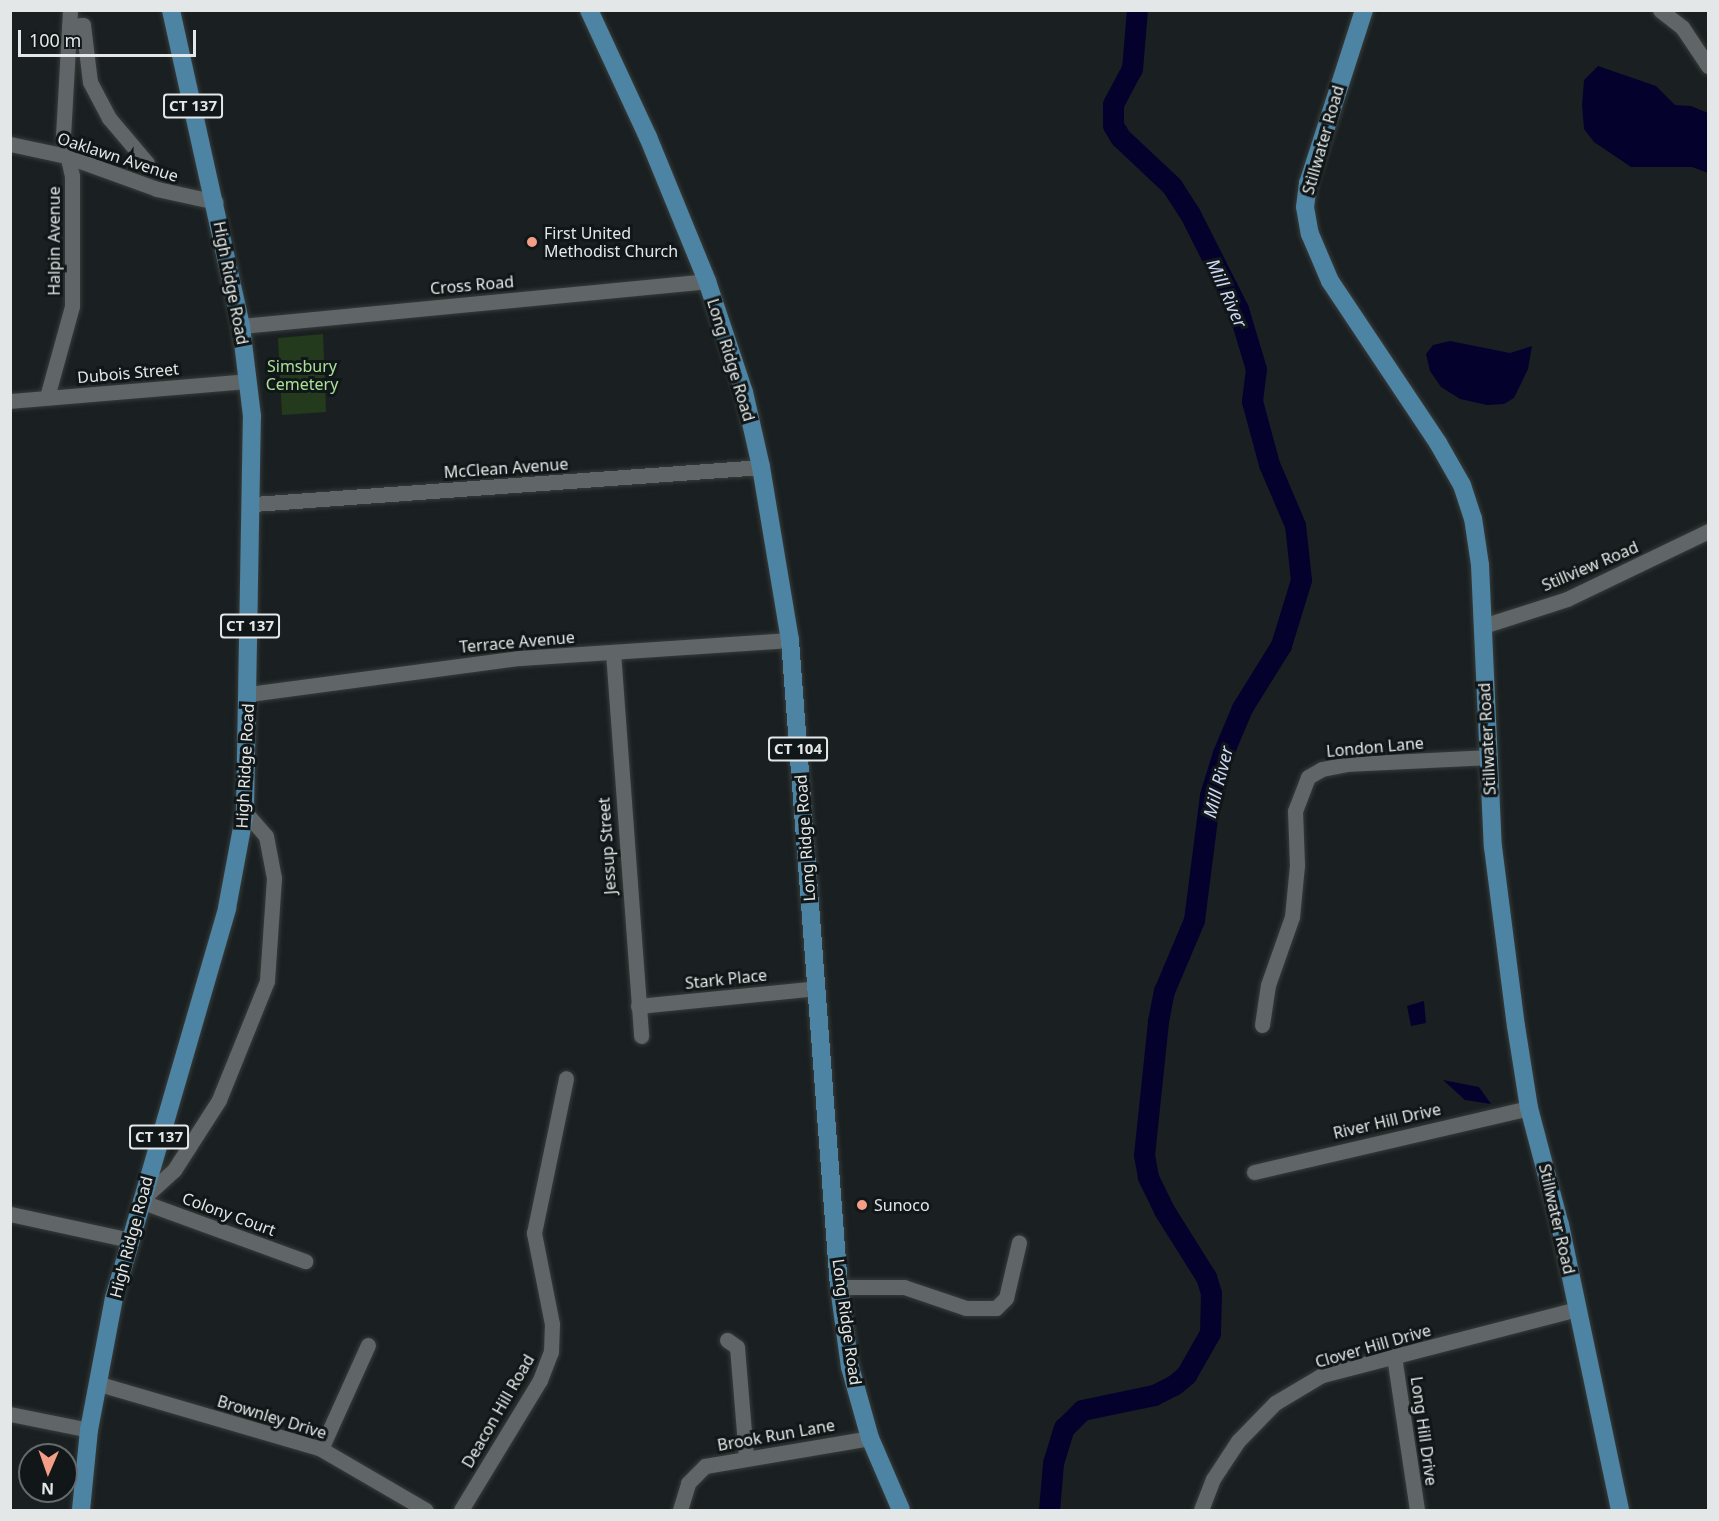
<!DOCTYPE html>
<html>
<head>
<meta charset="utf-8">
<style>
	body { margin:0 }
	#map { position:relative; width:1719px; height:1521px; overflow:hidden; background:#1a2021; font-family:"Noto Sans",sans-serif }
	div>[style] { position:absolute }
	.green>* { inset:0; background:#243a1c }
	.water>* { inset:0; background:#04022c }
	.river>* { height:21px; margin:-10.5px; padding:0 10.5px; transform-origin:10.5px; border-radius:10.5px; background:#04022c }
	.roads { filter:drop-shadow(0 0 2px #373b3b) drop-shadow(0 0 2px #373b3b) }
	.minor>* { height:15px; margin:-7.5px; padding:0 7.5px; transform-origin:7.5px; border-radius:7.5px; background:#606667 }
	.major>* { height:18px; margin:-9px; padding:0 9px; transform-origin:9px; border-radius:9px; background:#4d83a3 }
	.dots>* { width:16px; height:16px; translate:-50% -50%; box-sizing:border-box; border:3px solid #111718; border-radius:50% }
	span { translate:-50% -50%; white-space:nowrap; text-align:center; line-height:1.15; -webkit-text-stroke:6px #111718; paint-order:stroke }
	.shield-label span { padding:2px 4px; background:#111718; border:2px solid; border-radius:4px; -webkit-text-stroke-width:0 }
	.shield-label { font-size:15px; color:#e3e7e7; font-weight:700 }
	.street-label { font-size:16px; color:#e3e7e7 }
	.poi-label { font-size:16px; color:#e3e7e7 }
	.left { translate:0 -50%; text-align:left }
	.park-label { font-size:16px; color:#aae097 }
	.water-label { font-size:18px; color:#cfd8f8; font-style:italic }
	.frame { position:absolute; inset:0; border:12px solid #e3e7e7; pointer-events:none }
	.north { position:absolute; left:18px; top:1443px; width:60px; height:60px; box-sizing:border-box; background:#111718; border:2px solid #656a6b; border-radius:50%; rotate:182deg; font-size:16px; font-weight:700; line-height:24px; text-align:center; color:#e3e7e7 }
	.north::after { content:''; display:block; margin:auto; width:21px; height:27px; background:#f49e87; clip-path:polygon(50% 0,100% 100%,50% 72%,0 100%) }
	.scale { position:absolute; left:18px; top:30px; width:178px; height:27px; box-sizing:border-box; border:3px solid #e3e7e7; border-top:0; padding-left:8px; font-size:18px; line-height:21px; white-space:nowrap; color:#e3e7e7; -webkit-text-stroke:4px #111718; paint-order:stroke }
</style>
</head>
<body>
<div id="map">
	<div class="green">
		<div style="clip-path:polygon(323px 334px,326px 412px,282px 415px,278px 338px)"></div>
	</div>
	<div class="water">
		<div style="clip-path:polygon(1598px 66px,1656px 86px,1675px 105px,1691px 106px,1708px 113px,1708px 173px,1692px 167px,1631px 167px,1594px 142px,1584px 129px,1582px 105px,1584px 80px)"></div>
		<div style="clip-path:polygon(1450px 341px,1510px 353px,1532px 346px,1528px 369px,1514px 398px,1504px 404px,1487px 405px,1460px 399px,1441px 387px,1430px 371px,1426px 354px,1433px 345px)"></div>
		<div style="clip-path:polygon(1424px 1001px,1426px 1023px,1411px 1026px,1407px 1006px)"></div>
		<div style="clip-path:polygon(1443px 1080px,1479px 1087px,1491px 1104px,1465px 1100px)"></div>
	</div>
	<div class="river">
		<div style="left:1049px;top:1510px;width:47px;rotate:-85.1deg"></div>
		<div style="left:1053px;top:1463px;width:37px;rotate:-73deg"></div>
		<div style="left:1064px;top:1428px;width:25px;rotate:-45deg"></div>
		<div style="left:1082px;top:1410px;width:74px;rotate:-11.8deg"></div>
		<div style="left:1154px;top:1395px;width:22px;rotate:-27deg"></div>
		<div style="left:1174px;top:1385px;width:16px;rotate:-40deg"></div>
		<div style="left:1186px;top:1375px;width:48px;rotate:-60.3deg"></div>
		<div style="left:1210px;top:1333px;width:40px;rotate:-88.6deg"></div>
		<div style="left:1211px;top:1293px;width:17px;rotate:-107deg"></div>
		<div style="left:1206px;top:1277px;width:79px;rotate:-122.1deg"></div>
		<div style="left:1164px;top:1210px;width:37px;rotate:-116deg"></div>
		<div style="left:1148px;top:1177px;width:22px;rotate:-100deg"></div>
		<div style="left:1144px;top:1155px;width:135px;rotate:-84deg"></div>
		<div style="left:1158px;top:1021px;width:31px;rotate:-79deg"></div>
		<div style="left:1164px;top:991px;width:77px;rotate:-67.1deg"></div>
		<div style="left:1194px;top:920px;width:126px;rotate:-82.7deg"></div>
		<div style="left:1210px;top:795px;width:44px;rotate:-72.8deg"></div>
		<div style="left:1223px;top:753px;width:49px;rotate:-67.1deg"></div>
		<div style="left:1242px;top:708px;width:74px;rotate:-58.2deg"></div>
		<div style="left:1281px;top:645px;width:68px;rotate:-72.9deg"></div>
		<div style="left:1301px;top:580px;width:55px;rotate:-96.2deg"></div>
		<div style="left:1295px;top:525px;width:66px;rotate:-113.1deg"></div>
		<div style="left:1269px;top:464px;width:65px;rotate:-105.1deg"></div>
		<div style="left:1252px;top:401px;width:32px;rotate:-83deg"></div>
		<div style="left:1256px;top:369px;width:63px;rotate:-106.7deg"></div>
		<div style="left:1238px;top:309px;width:106px;rotate:-116.8deg"></div>
		<div style="left:1190px;top:214px;width:33px;rotate:-123deg"></div>
		<div style="left:1172px;top:186px;width:71px;rotate:-136.7deg"></div>
		<div style="left:1120px;top:137px;width:14px;rotate:-120deg"></div>
		<div style="left:1113px;top:125px;width:21px;rotate:-90deg"></div>
		<div style="left:1113px;top:104px;width:40px;rotate:-62deg"></div>
		<div style="left:1132px;top:69px;width:59px;rotate:-85.2deg"></div>
	</div>
	<div class="roads">
		<div class="minor">
			<div style="left:1660px;top:10px;width:28px;rotate:38deg"></div>
			<div style="left:1682px;top:27px;width:47px;rotate:56.3deg"></div>
			<div style="left:69px;top:26px;width:14px;rotate:-4deg"></div>
			<div style="left:83px;top:25px;width:57px;rotate:83deg"></div>
			<div style="left:90px;top:82px;width:41px;rotate:62.2deg"></div>
			<div style="left:109px;top:118px;width:59px;rotate:49.8deg"></div>
			<div style="left:10px;top:144px;width:57px;rotate:12.1deg"></div>
			<div style="left:66px;top:156px;width:97px;rotate:19.9deg"></div>
			<div style="left:157px;top:189px;width:60px;rotate:12.4deg"></div>
			<div style="left:241px;top:326px;width:468px;rotate:-5.5deg"></div>
			<div style="left:47px;top:397px;width:94px;rotate:-74.6deg"></div>
			<div style="left:72px;top:306px;width:130px;rotate:-90deg"></div>
			<div style="left:72px;top:176px;width:41px;rotate:-102.7deg"></div>
			<div style="left:63px;top:136px;width:126px;rotate:-86.8deg"></div>
			<div style="left:10px;top:401px;width:239px;rotate:-4.8deg"></div>
			<div style="left:254px;top:504px;width:508px;rotate:-4.17deg"></div>
			<div style="left:1483px;top:626px;width:88px;rotate:-17.8deg"></div>
			<div style="left:1567px;top:599px;width:157px;rotate:-25.7deg"></div>
			<div style="left:613px;top:652px;width:385px;rotate:85.8deg"></div>
			<div style="left:249px;top:694px;width:273px;rotate:-7.6deg"></div>
			<div style="left:520px;top:658px;width:271px;rotate:-3.8deg"></div>
			<div style="left:245px;top:812px;width:32px;rotate:49deg"></div>
			<div style="left:266px;top:836px;width:43px;rotate:79.2deg"></div>
			<div style="left:274px;top:878px;width:103px;rotate:93.9deg"></div>
			<div style="left:267px;top:981px;width:128px;rotate:112deg"></div>
			<div style="left:219px;top:1100px;width:83px;rotate:122.7deg"></div>
			<div style="left:174px;top:1170px;width:46px;rotate:137.6deg"></div>
			<div style="left:140px;top:1201px;width:176px;rotate:20deg"></div>
			<div style="left:638px;top:1006px;width:180px;rotate:-5.7deg"></div>
			<div style="left:1262px;top:1025px;width:40px;rotate:-81.5deg"></div>
			<div style="left:1268px;top:985px;width:72px;rotate:-70.6deg"></div>
			<div style="left:1292px;top:917px;width:52px;rotate:-84.5deg"></div>
			<div style="left:1297px;top:865px;width:54px;rotate:-92.1deg"></div>
			<div style="left:1295px;top:811px;width:36px;rotate:-69deg"></div>
			<div style="left:1308px;top:777px;width:16px;rotate:-30deg"></div>
			<div style="left:1322px;top:769px;width:25px;rotate:-11deg"></div>
			<div style="left:1347px;top:764px;width:141px;rotate:-2.8deg"></div>
			<div style="left:1254px;top:1172px;width:282px;rotate:-13.1deg"></div>
			<div style="left:10px;top:1214px;width:123px;rotate:12.2deg"></div>
			<div style="left:839px;top:1287px;width:65px"></div>
			<div style="left:904px;top:1287px;width:65px;rotate:18.7deg"></div>
			<div style="left:966px;top:1308px;width:30px"></div>
			<div style="left:996px;top:1308px;width:14px;rotate:-45deg"></div>
			<div style="left:1006px;top:1298px;width:57px;rotate:-76.9deg"></div>
			<div style="left:727px;top:1340px;width:12px;rotate:35deg"></div>
			<div style="left:737px;top:1347px;width:110px;rotate:85.3deg"></div>
			<div style="left:1394px;top:1356px;width:156px;rotate:81.5deg"></div>
			<div style="left:96px;top:1383px;width:234px;rotate:16.3deg"></div>
			<div style="left:321px;top:1449px;width:121px;rotate:30.2deg"></div>
			<div style="left:10px;top:1414px;width:81px;rotate:11.4deg"></div>
			<div style="left:321px;top:1449px;width:114px;rotate:-65.7deg"></div>
			<div style="left:461px;top:1510px;width:152px;rotate:-58.7deg"></div>
			<div style="left:540px;top:1380px;width:30px;rotate:-69deg"></div>
			<div style="left:551px;top:1352px;width:28px;rotate:-88deg"></div>
			<div style="left:552px;top:1324px;width:93px;rotate:-101.2deg"></div>
			<div style="left:534px;top:1233px;width:158px;rotate:-78.3deg"></div>
			<div style="left:680px;top:1510px;width:28px;rotate:-73deg"></div>
			<div style="left:688px;top:1483px;width:24px;rotate:-45deg"></div>
			<div style="left:705px;top:1466px;width:167px;rotate:-9.6deg"></div>
			<div style="left:1201px;top:1510px;width:33px;rotate:-69deg"></div>
			<div style="left:1213px;top:1479px;width:45px;rotate:-56.7deg"></div>
			<div style="left:1238px;top:1441px;width:53px;rotate:-45.8deg"></div>
			<div style="left:1275px;top:1403px;width:55px;rotate:-30.8deg"></div>
			<div style="left:1322px;top:1375px;width:264px;rotate:-14.5deg"></div>
		</div>
		<div class="major">
			<div style="left:589px;top:10px;width:140px;rotate:65.1deg"></div>
			<div style="left:648px;top:137px;width:156px;rotate:67.7deg"></div>
			<div style="left:707px;top:281px;width:117px;rotate:71.6deg"></div>
			<div style="left:744px;top:392px;width:77px;rotate:77.2deg"></div>
			<div style="left:761px;top:467px;width:175px;rotate:80.5deg"></div>
			<div style="left:790px;top:640px;width:649px;rotate:85.67deg"></div>
			<div style="left:839px;top:1287px;width:81px;rotate:82.2deg"></div>
			<div style="left:850px;top:1367px;width:74px;rotate:74.3deg"></div>
			<div style="left:870px;top:1438px;width:78px;rotate:66.7deg"></div>
			<div style="left:1364px;top:10px;width:182px;rotate:107.9deg"></div>
			<div style="left:1308px;top:183px;width:24px;rotate:97deg"></div>
			<div style="left:1305px;top:207px;width:27px;rotate:80deg"></div>
			<div style="left:1310px;top:234px;width:51px;rotate:66.9deg"></div>
			<div style="left:1330px;top:281px;width:195px;rotate:56.3deg"></div>
			<div style="left:1438px;top:443px;width:48px;rotate:60.3deg"></div>
			<div style="left:1462px;top:485px;width:35px;rotate:72deg"></div>
			<div style="left:1473px;top:518px;width:48px;rotate:81.5deg"></div>
			<div style="left:1480px;top:565px;width:282px;rotate:87.4deg"></div>
			<div style="left:1493px;top:847px;width:180px;rotate:82.7deg"></div>
			<div style="left:1516px;top:1026px;width:83px;rotate:81deg"></div>
			<div style="left:1529px;top:1108px;width:121px;rotate:75.2deg"></div>
			<div style="left:1560px;top:1225px;width:291px;rotate:78.1deg"></div>
			<div style="left:81px;top:1510px;width:80px;rotate:-84.3deg"></div>
			<div style="left:89px;top:1430px;width:134px;rotate:-79.3deg"></div>
			<div style="left:114px;top:1298px;width:406px;rotate:-73.8deg"></div>
			<div style="left:227px;top:908px;width:98px;rotate:-79.4deg"></div>
			<div style="left:245px;top:812px;width:396px;rotate:-89deg"></div>
			<div style="left:252px;top:416px;width:91px;rotate:-97deg"></div>
			<div style="left:241px;top:326px;width:324px;rotate:-102.5deg"></div>
		</div>
	</div>
	<div class="dots">
		<div style="left:532px;top:242px;background:#f49e87"></div>
		<div style="left:862px;top:1205px;background:#f49e87"></div>
	</div>
	<div class="shield-label">
		<span style="left:193px;top:106px">CT 137</span>
		<span style="left:250px;top:626px">CT 137</span>
		<span style="left:798px;top:749px">CT 104</span>
		<span style="left:159px;top:1137px">CT 137</span>
	</div>
	<div class="street-label">
		<span style="left:1323px;top:140px;rotate:-74deg">Stillwater Road</span>
		<span style="left:118px;top:157px;rotate:18deg">Oaklawn Avenue</span>
		<span style="left:54px;top:241px;rotate:-90deg">Halpin Avenue</span>
		<span style="left:231px;top:283px;rotate:79deg">High Ridge Road</span>
		<span style="left:472px;top:285px;rotate:-5deg">Cross Road</span>
		<span style="left:731px;top:360px;rotate:73deg">Long Ridge Road</span>
		<span style="left:128px;top:373px;rotate:-5deg">Dubois Street</span>
		<span style="left:506px;top:468px;rotate:-4deg">McClean Avenue</span>
		<span style="left:1590px;top:566px;rotate:-23deg">Stillview Road</span>
		<span style="left:517px;top:642px;rotate:-5deg">Terrace Avenue</span>
		<span style="left:1487px;top:739px;rotate:-93deg">Stillwater Road</span>
		<span style="left:1375px;top:747px;rotate:-5deg">London Lane</span>
		<span style="left:245px;top:766px;rotate:-87deg">High Ridge Road</span>
		<span style="left:805px;top:838px;rotate:-94deg">Long Ridge Road</span>
		<span style="left:607px;top:846px;rotate:-94deg">Jessup Street</span>
		<span style="left:726px;top:979px;rotate:-6deg">Stark Place</span>
		<span style="left:1387px;top:1121px;rotate:-13deg">River Hill Drive</span>
		<span style="left:229px;top:1214px;rotate:20deg">Colony Court</span>
		<span style="left:1557px;top:1219px;rotate:77deg">Stillwater Road</span>
		<span style="left:131px;top:1237px;rotate:-75deg">High Ridge Road</span>
		<span style="left:847px;top:1322px;rotate:82deg">Long Ridge Road</span>
		<span style="left:1373px;top:1346px;rotate:-16deg">Clover Hill Drive</span>
		<span style="left:498px;top:1411px;rotate:-60deg">Deacon Hill Road</span>
		<span style="left:272px;top:1417px;rotate:17deg">Brownley Drive</span>
		<span style="left:1424px;top:1431px;rotate:82deg">Long Hill Drive</span>
		<span style="left:776px;top:1435px;rotate:-10deg">Brook Run Lane</span>
	</div>
	<div class="poi-label">
		<span class="left" style="left:544px;top:242px">First United<br>Methodist Church</span>
		<span class="left" style="left:874px;top:1205px">Sunoco</span>
	</div>
	<div class="park-label">
		<span style="left:302px;top:375px">Simsbury<br>Cemetery</span>
	</div>
	<div class="water-label">
		<span style="left:1227px;top:293px;rotate:66deg">Mill River</span>
		<span style="left:1218px;top:782px;rotate:-76deg">Mill River</span>
	</div>
	<div class="frame"></div>
	<div class="north">N</div>
	<div class="scale">100 m</div>
</div>
</body>
</html>
